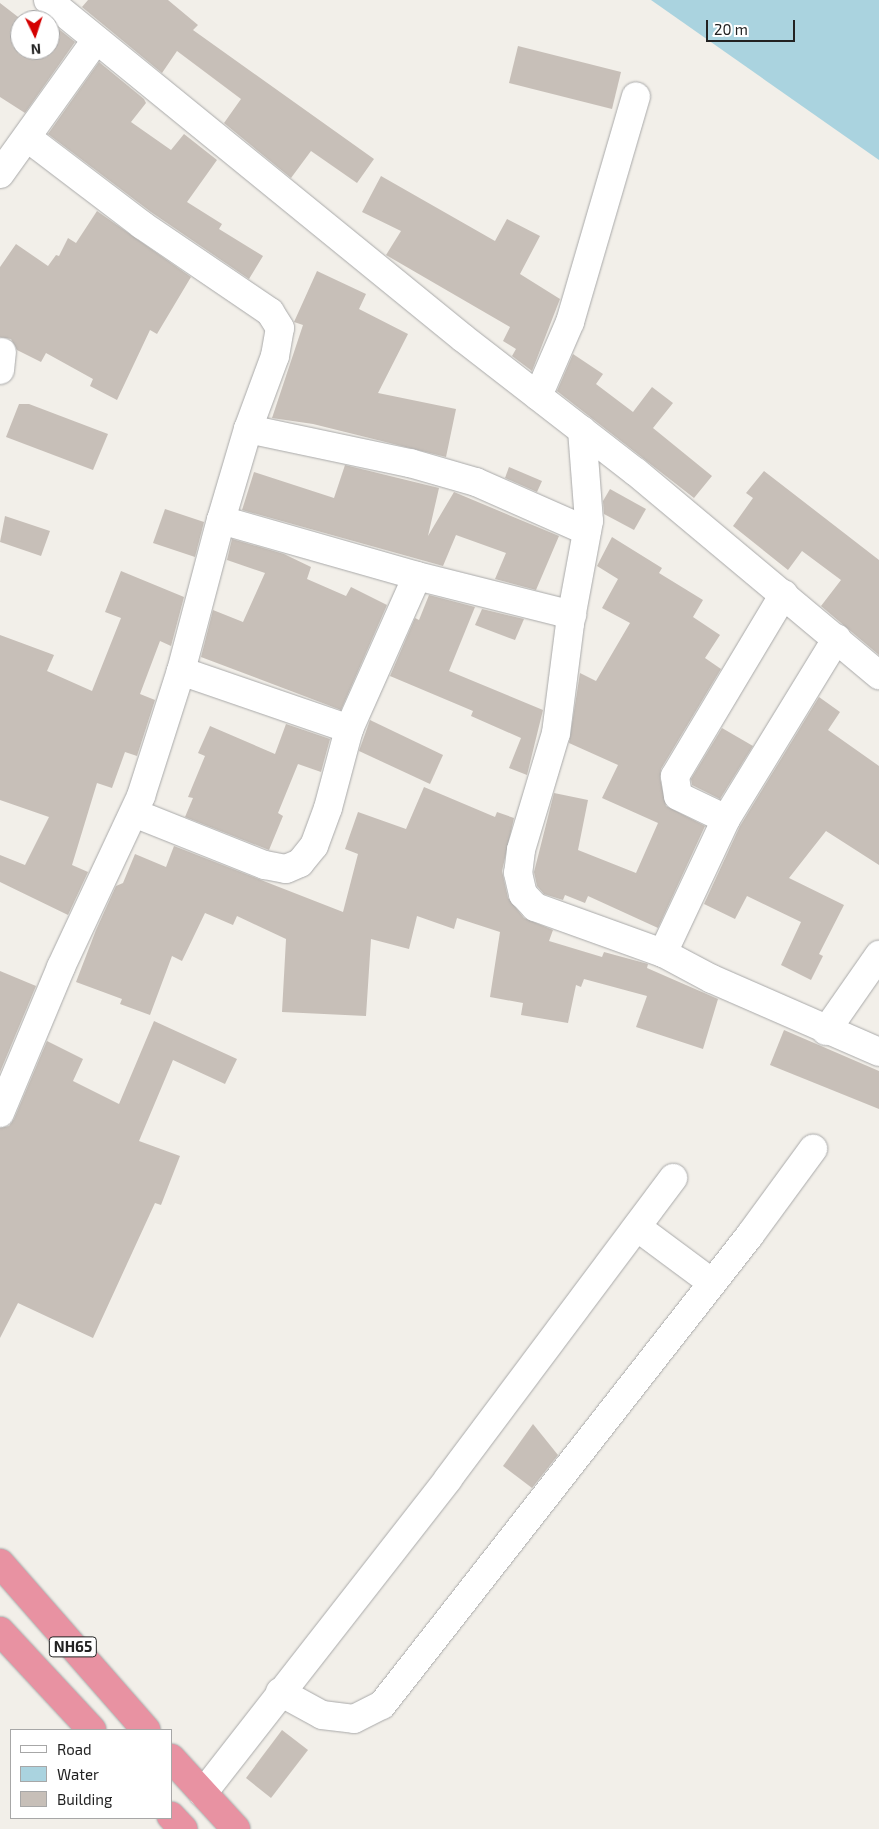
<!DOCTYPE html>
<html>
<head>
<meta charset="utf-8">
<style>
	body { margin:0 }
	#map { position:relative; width:879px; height:1829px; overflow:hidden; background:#f2efe9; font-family:"Exo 2",sans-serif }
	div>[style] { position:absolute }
	.water>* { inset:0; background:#aad3df }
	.building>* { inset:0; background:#c7bfb8 }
	.roads { filter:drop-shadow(0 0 1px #a9a9a9) drop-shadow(0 0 1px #a9a9a9) }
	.minor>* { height:28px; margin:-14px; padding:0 14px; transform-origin:14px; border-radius:14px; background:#fff }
	.highway>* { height:28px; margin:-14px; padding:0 14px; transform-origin:14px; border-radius:14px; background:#e892a2 }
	span { translate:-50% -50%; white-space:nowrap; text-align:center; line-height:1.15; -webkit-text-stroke:5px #fff; paint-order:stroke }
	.shield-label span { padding:1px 4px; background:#fff; border:1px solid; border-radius:4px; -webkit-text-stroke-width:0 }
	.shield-label { font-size:15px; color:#222; font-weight:700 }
	.legend { position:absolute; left:10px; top:1729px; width:162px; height:90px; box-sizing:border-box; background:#fff; border:1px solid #a7a7a7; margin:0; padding:6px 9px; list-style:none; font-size:15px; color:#222 }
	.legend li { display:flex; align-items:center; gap:10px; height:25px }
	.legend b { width:25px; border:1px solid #a7a7a7 }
	.north { position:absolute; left:10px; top:10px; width:50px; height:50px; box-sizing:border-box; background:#fff; border:1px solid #a7a7a7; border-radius:50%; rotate:176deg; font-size:14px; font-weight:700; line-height:20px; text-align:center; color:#222 }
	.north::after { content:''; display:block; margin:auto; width:18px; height:22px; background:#d40000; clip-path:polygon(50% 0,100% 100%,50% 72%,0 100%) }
	.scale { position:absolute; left:706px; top:20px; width:89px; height:22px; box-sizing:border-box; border:2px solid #222; border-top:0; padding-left:6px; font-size:15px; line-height:18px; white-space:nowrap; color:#222; -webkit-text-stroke:4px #fff; paint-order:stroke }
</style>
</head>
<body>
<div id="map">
	<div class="water">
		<div style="clip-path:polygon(651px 0,879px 0,879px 160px)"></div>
	</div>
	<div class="building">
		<div style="clip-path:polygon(88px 0,168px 0,198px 25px,193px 30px,374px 159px,357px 183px,311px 151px,291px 178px,224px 123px,241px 99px,177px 51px,162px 73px,82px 7px)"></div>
		<div style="clip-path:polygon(0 3px,22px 20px,20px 50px,50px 50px,50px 34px,55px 26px,75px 42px,25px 113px,0 97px)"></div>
		<div style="clip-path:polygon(518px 46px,621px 72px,612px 109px,509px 83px)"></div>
		<div style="clip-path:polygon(99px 62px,144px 99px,146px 103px,131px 122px,171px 150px,184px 134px,217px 160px,187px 202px,222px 224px,219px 229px,263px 256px,249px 279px,151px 212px,48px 134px)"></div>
		<div style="clip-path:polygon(381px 176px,495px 241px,507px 219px,540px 236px,520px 274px,560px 299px,532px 371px,512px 356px,516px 349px,503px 341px,510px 327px,386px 255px,401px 231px,362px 212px)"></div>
		<div style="clip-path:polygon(97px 211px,191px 277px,157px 334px,150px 330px,117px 400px,90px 386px,93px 379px,46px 353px,41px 362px,17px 350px,11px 339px,0 337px,0 267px,16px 244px,48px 266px,56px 255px,59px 256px,68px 238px,76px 243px)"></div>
		<div style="clip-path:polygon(317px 271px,366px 294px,359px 309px,408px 334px,378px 393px,456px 409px,446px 457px,313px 424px,272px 418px,303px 325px,294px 322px)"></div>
		<div style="clip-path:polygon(573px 354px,603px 374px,596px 384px,633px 412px,652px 387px,673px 403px,653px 428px,712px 476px,694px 498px,557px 391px)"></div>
		<div style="clip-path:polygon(19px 404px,29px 404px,108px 434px,93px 470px,6px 437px)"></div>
		<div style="clip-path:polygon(345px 465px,439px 488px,428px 536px,454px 492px,559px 536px,536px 590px,495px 579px,506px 553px,456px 535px,443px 566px,242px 510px,254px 472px,334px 498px)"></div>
		<div style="clip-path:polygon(509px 467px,542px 481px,537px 492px,505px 478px)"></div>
		<div style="clip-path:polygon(764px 471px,879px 560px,879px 655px,821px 606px,841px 580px,802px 551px,788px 570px,733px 526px,753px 498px,746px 493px)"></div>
		<div style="clip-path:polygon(610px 489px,646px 509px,634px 530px,604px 514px,603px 501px)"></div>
		<div style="clip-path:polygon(165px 509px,204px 522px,195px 557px,153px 543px)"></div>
		<div style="clip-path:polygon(5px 516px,50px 531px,41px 556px,0 542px)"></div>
		<div style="clip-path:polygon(612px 537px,662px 568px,659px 573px,703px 600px,693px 617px,720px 635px,705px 658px,721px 669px,661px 769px,660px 778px,666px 806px,705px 826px,658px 928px,588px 896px,585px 903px,565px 895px,563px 900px,544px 894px,537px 886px,534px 872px,554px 793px,588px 800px,578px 850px,636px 873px,658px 823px,602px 798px,618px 765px,569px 743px,580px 673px,596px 681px,630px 623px,602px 608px,618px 579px,597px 566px)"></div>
		<div style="clip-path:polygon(232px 539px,284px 554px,311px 567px,307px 579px,346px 596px,351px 587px,387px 605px,341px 710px,201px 657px,213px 610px,243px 622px,265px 573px,227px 560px)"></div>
		<div style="clip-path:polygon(121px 571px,184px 597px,171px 646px,160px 641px,140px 694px,155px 700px,137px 756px,125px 752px,112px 788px,97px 783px,72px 865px,88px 872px,68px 915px,0 882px,0 855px,25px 865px,49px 817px,0 800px,0 635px,54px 655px,47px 671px,92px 691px,121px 618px,105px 612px)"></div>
		<div style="clip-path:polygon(429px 595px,475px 607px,449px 671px,543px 710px,527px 775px,509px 768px,521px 738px,471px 716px,473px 711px,390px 676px,415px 618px,419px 620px)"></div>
		<div style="clip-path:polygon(482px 609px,524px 619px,515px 640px,475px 625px)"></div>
		<div style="clip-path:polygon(819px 697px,840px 712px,828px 730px,879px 766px,879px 865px,826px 831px,789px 878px,844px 905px,819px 954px,823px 956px,811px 980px,781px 965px,801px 922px,747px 896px,735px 919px,704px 904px,740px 826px)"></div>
		<div style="clip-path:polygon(370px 720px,443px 755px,430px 784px,359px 751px)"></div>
		<div style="clip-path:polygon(286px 724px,330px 739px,321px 772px,298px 764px,278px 813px,283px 816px,269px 850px,185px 817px,193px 798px,188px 797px,205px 756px,198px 753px,210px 726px,275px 754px)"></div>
		<div style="clip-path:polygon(722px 728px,753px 746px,720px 799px,692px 785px,691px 779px)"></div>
		<div style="clip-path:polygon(424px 787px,495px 817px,497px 812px,514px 818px,502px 871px,508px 898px,524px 918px,553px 930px,549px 941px,602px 957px,604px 952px,648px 964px,647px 968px,718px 999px,703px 1049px,636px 1027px,647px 996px,584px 979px,581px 987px,576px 985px,568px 1023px,521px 1015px,523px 1003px,490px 997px,500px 932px,457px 918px,454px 929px,417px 916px,409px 949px,371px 939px,366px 1016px,282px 1012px,286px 939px,237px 916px,233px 925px,205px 913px,182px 961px,172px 956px,150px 1015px,120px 1004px,122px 999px,76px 982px,96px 930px,116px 886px,123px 883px,135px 854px,166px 867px,174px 846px,343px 912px,358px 854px,345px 849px,358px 812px,406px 829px)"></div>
		<div style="clip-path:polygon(0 971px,36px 986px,0 1072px)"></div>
		<div style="clip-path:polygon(154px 1021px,237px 1059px,225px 1084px,173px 1060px,139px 1141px,180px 1156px,161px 1205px,155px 1203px,93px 1338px,18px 1303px,0 1338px,0 1128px,9px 1126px,14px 1119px,47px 1041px,83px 1059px,73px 1081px,119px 1104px)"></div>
		<div style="clip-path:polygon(784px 1030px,879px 1071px,879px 1109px,770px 1065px)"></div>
		<div style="clip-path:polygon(533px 1424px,558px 1455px,532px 1488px,503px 1466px)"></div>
		<div style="clip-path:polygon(282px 1730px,308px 1750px,271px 1798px,246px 1778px)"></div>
	</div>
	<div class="roads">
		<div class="minor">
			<div style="left:48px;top:0;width:535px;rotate:39.16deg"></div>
			<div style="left:463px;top:338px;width:219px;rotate:37.8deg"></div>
			<div style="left:636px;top:472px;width:317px;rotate:39.9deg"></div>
			<div style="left:0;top:174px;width:165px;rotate:-54.4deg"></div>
			<div style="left:0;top:370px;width:18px;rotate:-84deg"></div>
			<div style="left:538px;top:396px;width:81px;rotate:-66.6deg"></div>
			<div style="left:570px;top:322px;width:235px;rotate:-73.7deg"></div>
			<div style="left:248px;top:429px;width:166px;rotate:11.9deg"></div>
			<div style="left:410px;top:463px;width:69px;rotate:16.1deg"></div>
			<div style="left:476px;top:482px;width:121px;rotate:23.8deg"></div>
			<div style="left:582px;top:430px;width:91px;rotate:85.6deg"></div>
			<div style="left:589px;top:521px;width:105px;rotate:100.5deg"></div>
			<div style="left:570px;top:624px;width:110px;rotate:97.3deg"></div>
			<div style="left:556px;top:733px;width:122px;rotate:106.7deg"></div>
			<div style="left:521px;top:850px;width:23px;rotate:97deg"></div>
			<div style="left:518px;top:873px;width:22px;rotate:77deg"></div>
			<div style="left:523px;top:894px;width:18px;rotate:47deg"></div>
			<div style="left:535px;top:907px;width:136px;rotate:19.8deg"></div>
			<div style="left:663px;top:953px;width:55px;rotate:28deg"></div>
			<div style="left:712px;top:979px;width:182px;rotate:23.6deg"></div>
			<div style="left:221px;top:520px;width:204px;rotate:15.9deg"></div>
			<div style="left:417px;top:576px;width:160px;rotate:14.1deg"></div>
			<div style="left:181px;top:671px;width:178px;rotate:19deg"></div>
			<div style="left:134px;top:813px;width:141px;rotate:21.7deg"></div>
			<div style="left:265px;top:865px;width:21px;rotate:11deg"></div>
			<div style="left:286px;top:869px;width:15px;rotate:-23deg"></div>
			<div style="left:300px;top:863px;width:22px;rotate:-51deg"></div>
			<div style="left:314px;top:846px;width:40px;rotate:-69.8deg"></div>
			<div style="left:328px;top:808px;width:82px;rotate:-75.1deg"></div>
			<div style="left:349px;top:729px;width:167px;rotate:-66deg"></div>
			<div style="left:726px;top:819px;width:53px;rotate:-154.4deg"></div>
			<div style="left:678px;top:796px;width:20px;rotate:-99deg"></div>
			<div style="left:675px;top:776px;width:212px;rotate:-59.1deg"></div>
			<div style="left:663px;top:953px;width:148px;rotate:-64.8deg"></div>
			<div style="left:726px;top:819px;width:212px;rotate:-58.5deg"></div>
			<div style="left:826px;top:1031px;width:93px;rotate:-55.1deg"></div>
			<div style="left:0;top:1113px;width:158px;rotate:-67.3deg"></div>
			<div style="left:61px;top:967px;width:189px;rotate:-64.9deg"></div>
			<div style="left:141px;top:796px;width:131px;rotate:-72.3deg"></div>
			<div style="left:181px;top:671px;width:156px;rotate:-75.2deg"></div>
			<div style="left:221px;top:520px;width:95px;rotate:-73.5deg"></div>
			<div style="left:248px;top:429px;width:78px;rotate:-69.7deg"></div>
			<div style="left:275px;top:356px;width:28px;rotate:-80deg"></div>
			<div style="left:280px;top:328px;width:19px;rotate:-122deg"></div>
			<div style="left:270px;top:312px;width:155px;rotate:-145.8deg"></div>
			<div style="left:142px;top:225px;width:143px;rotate:-142.7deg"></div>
			<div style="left:637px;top:1227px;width:92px;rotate:36.6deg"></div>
			<div style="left:280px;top:1692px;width:48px;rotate:28.7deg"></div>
			<div style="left:322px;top:1715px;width:32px;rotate:7deg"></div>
			<div style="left:354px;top:1719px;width:31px;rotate:-27deg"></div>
			<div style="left:382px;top:1705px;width:597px;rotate:-51.94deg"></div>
			<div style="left:750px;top:1235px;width:107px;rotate:-53.8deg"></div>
			<div style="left:203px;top:1793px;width:398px;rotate:-52deg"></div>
			<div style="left:448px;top:1479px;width:376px;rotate:-53.2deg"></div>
		</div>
		<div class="highway">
			<div style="left:0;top:1563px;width:222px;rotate:48.8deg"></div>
			<div style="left:0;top:1631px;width:135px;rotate:47.1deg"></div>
			<div style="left:171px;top:1758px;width:96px;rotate:47.5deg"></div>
			<div style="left:171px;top:1816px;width:18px;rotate:47deg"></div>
		</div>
	</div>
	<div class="shield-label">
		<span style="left:73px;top:1647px">NH65</span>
	</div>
	<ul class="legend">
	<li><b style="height:6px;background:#fff"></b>Road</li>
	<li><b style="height:14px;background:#aad3df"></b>Water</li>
	<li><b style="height:14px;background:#c7bfb8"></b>Building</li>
	</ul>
	<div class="north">N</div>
	<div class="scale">20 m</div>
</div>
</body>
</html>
